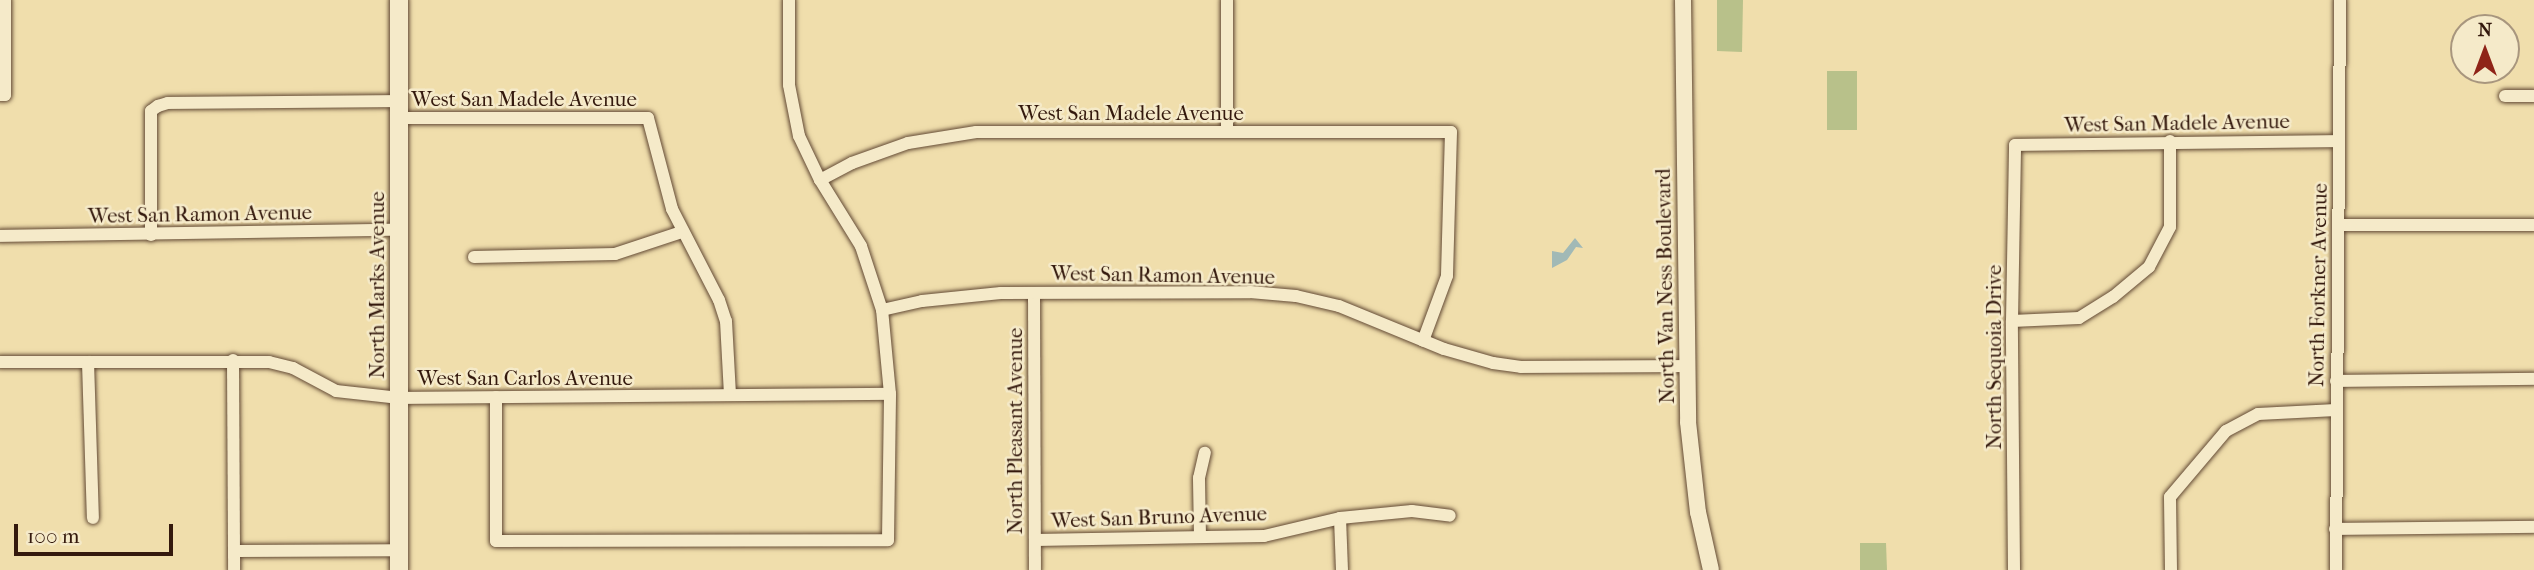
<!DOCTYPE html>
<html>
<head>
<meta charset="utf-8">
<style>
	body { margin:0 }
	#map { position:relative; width:2534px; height:570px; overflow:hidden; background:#f0deac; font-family:"IM FELL French Canon",serif }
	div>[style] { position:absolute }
	.green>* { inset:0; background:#b8c18a }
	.water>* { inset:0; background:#a1b9b6 }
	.roads { filter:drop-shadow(0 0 2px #634a35) drop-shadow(0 0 2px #634a35) }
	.minor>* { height:12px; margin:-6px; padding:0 6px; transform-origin:6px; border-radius:6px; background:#f5eac9 }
	.tertiary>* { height:16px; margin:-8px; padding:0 8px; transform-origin:8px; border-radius:8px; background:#f5eac9 }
	.secondary>* { height:18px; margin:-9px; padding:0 9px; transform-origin:9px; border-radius:9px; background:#f5eac9 }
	span { translate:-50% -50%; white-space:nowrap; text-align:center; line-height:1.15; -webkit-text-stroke:5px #f5eac9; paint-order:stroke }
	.street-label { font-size:21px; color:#34190d }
	.north { position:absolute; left:2450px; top:14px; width:70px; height:70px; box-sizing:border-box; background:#f5eac9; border:2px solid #a8967e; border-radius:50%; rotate:0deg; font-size:19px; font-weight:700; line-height:28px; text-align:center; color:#34190d }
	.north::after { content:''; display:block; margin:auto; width:24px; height:32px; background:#8f2418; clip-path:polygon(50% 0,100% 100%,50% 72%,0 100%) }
	.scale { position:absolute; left:14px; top:524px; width:159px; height:32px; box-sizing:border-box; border:4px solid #34190d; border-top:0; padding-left:9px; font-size:21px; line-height:24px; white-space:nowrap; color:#34190d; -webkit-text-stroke:5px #f5eac9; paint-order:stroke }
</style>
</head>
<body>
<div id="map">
	<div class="green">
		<div style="clip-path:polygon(1717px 0,1743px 0,1742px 52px,1717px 51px)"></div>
		<div style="clip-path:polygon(1827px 71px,1857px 71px,1857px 130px,1827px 130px)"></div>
		<div style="clip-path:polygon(1860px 543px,1886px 543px,1887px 570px,1860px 570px)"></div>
	</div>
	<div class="water">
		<div style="clip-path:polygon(1575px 238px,1583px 248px,1576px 247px,1567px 260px,1552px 268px,1552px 251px,1563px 253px)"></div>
	</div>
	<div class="roads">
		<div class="minor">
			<div style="left:1227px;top:0;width:132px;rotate:90deg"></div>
			<div style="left:0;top:95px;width:5px"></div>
			<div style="left:5px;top:95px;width:95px;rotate:-90deg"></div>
			<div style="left:2505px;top:96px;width:29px"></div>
			<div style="left:400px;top:118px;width:248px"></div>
			<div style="left:648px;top:118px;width:94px;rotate:75.2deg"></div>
			<div style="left:672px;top:209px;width:102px;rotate:62.7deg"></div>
			<div style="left:719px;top:300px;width:22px;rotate:72deg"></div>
			<div style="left:726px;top:321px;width:74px;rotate:86.9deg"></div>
			<div style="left:820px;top:180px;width:36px;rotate:-28deg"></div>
			<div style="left:852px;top:163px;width:59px;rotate:-19.7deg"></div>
			<div style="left:908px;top:143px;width:69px;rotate:-9.2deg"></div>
			<div style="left:976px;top:132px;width:475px"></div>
			<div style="left:1451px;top:132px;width:144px;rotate:91.6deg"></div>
			<div style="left:1447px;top:276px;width:69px;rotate:110.3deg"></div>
			<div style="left:2338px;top:225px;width:196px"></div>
			<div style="left:151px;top:235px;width:124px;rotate:-90deg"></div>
			<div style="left:151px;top:111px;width:9px;rotate:-36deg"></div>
			<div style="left:158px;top:106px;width:10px;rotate:-17deg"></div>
			<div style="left:168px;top:103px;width:232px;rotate:-0.5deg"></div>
			<div style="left:0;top:236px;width:400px;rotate:-0.9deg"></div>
			<div style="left:474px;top:257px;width:141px;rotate:-1.2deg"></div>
			<div style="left:615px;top:254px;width:71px;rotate:-18.2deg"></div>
			<div style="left:1034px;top:293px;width:277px;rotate:89.8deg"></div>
			<div style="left:882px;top:310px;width:41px;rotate:-12.7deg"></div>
			<div style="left:922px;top:301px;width:79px;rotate:-5.8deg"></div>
			<div style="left:1001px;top:293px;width:249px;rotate:-0.2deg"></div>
			<div style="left:1250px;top:292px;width:46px;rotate:5deg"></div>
			<div style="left:1296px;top:296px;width:44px;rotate:13.1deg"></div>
			<div style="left:1339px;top:306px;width:113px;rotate:22.3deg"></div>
			<div style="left:1444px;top:349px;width:51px;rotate:15.9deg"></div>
			<div style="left:1493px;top:363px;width:28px;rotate:8deg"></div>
			<div style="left:1521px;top:367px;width:165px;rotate:-0.3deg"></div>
			<div style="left:2012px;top:321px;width:67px;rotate:-2.6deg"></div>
			<div style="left:2079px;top:318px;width:40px;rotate:-32deg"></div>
			<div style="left:2113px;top:297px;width:47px;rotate:-39.8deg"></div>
			<div style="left:2149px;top:267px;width:45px;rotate:-62.3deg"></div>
			<div style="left:2170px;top:227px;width:86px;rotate:-90deg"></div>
			<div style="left:233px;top:360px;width:210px;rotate:89.7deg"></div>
			<div style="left:0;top:362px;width:269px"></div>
			<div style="left:269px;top:362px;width:25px;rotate:14deg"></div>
			<div style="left:293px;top:368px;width:49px;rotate:28.1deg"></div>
			<div style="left:336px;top:391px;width:64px;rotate:6.2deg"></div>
			<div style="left:400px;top:398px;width:490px;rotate:-0.5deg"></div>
			<div style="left:88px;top:362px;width:156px;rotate:88.2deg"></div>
			<div style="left:2336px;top:381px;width:198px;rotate:-0.6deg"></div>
			<div style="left:496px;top:397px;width:144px;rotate:90deg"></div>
			<div style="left:496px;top:541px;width:392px;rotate:-0.1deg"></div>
			<div style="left:888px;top:540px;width:146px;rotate:-89.2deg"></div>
			<div style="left:890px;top:394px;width:84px;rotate:-95.4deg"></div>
			<div style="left:882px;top:310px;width:67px;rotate:-108.2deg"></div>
			<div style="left:861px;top:246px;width:78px;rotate:-121.8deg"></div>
			<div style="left:820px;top:180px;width:49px;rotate:-115.5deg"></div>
			<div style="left:799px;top:136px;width:52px;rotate:-101.1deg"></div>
			<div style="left:789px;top:85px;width:85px;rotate:-90deg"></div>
			<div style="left:1340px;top:518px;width:52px;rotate:87.8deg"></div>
			<div style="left:2335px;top:529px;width:199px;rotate:-0.6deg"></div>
			<div style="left:1200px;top:537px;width:59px;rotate:-91deg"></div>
			<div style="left:1199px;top:478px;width:26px;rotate:-77deg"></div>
			<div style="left:1035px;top:540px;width:229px;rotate:-1deg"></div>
			<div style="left:1264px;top:536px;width:78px;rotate:-13.3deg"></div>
			<div style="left:1340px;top:518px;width:72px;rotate:-5.6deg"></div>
			<div style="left:1412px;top:511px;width:38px;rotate:7deg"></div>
			<div style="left:235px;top:551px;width:164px;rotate:-0.3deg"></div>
			<div style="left:2014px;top:570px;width:249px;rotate:-90.5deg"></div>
			<div style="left:2012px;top:321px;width:176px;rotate:-89deg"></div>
			<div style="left:2015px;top:145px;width:324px;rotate:-0.7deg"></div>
			<div style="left:2171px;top:570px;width:73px;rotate:-90.8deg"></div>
			<div style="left:2170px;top:497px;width:87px;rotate:-49.7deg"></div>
			<div style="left:2226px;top:431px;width:36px;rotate:-28deg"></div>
			<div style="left:2258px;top:414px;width:78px;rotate:-2.9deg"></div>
			<div style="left:2336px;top:570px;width:570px;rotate:-89.6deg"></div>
		</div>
		<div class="tertiary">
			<div style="left:1683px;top:0;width:422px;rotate:89.3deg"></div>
			<div style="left:1688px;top:422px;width:91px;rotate:83.7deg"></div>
			<div style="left:1698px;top:512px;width:59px;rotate:77.4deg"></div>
		</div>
		<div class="secondary">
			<div style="left:399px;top:570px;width:570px;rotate:-90deg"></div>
		</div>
	</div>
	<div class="street-label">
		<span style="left:524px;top:99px">West San Madele Avenue</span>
		<span style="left:1131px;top:113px">West San Madele Avenue</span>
		<span style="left:2177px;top:123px;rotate:-1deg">West San Madele Avenue</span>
		<span style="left:200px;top:214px;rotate:-1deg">West San Ramon Avenue</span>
		<span style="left:1163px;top:275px;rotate:1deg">West San Ramon Avenue</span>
		<span style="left:377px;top:285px;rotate:-90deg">North Marks Avenue</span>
		<span style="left:2318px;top:285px;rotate:-89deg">North Forkner Avenue</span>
		<span style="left:1665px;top:286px;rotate:-91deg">North Van Ness Boulevard</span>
		<span style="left:1994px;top:357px;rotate:-90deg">North Sequoia Drive</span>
		<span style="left:525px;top:378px">West San Carlos Avenue</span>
		<span style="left:1015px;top:431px;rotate:-90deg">North Pleasant Avenue</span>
		<span style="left:1159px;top:517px;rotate:-2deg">West San Bruno Avenue</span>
	</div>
	<div class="north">N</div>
	<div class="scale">100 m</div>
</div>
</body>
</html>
